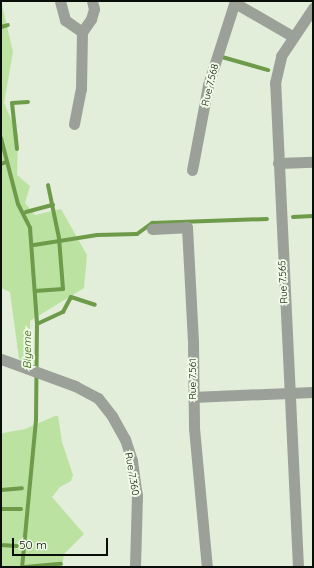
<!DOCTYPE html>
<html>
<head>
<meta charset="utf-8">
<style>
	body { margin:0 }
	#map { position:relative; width:314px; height:568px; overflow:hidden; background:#e2edda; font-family:Quicksand,sans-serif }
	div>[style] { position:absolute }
	.green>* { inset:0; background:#bce2a2 }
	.stream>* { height:4px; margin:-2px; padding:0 2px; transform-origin:2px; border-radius:2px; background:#6d9b4a }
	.street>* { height:11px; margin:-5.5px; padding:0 5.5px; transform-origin:5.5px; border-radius:5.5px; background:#9ba098 }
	span { translate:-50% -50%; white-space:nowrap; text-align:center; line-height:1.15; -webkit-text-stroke:4px #effae7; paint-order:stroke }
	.street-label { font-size:10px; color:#0a0e08 }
	.water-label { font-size:11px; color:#345e01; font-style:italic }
	.frame { position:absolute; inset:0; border:2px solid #0a0e08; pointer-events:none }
	.scale { position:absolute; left:12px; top:538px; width:96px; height:18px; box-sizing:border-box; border:2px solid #0a0e08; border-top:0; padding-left:5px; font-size:12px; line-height:14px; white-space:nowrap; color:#0a0e08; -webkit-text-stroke:3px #effae7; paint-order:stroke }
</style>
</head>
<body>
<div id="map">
	<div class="green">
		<div style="clip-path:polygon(1px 1px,13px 52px,4px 103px,18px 135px,17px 175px,30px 186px,25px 203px,35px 215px,61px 209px,87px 255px,84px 288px,30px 321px,30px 362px,19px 359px,10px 292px,1px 288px)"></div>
		<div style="clip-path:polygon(55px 416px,58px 416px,62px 442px,73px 475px,71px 481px,60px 487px,52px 497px,84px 534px,64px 554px,62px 567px,1px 567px,1px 438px,3px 433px,25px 429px)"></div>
	</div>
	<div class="stream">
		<div style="left:1px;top:27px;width:7px;rotate:-16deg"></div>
		<div style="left:222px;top:57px;width:48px;rotate:15.8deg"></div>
		<div style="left:1px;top:138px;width:68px;rotate:75.6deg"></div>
		<div style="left:18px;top:204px;width:27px;rotate:63deg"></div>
		<div style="left:30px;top:228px;width:96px;rotate:85.8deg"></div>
		<div style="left:37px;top:324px;width:96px;rotate:90.6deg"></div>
		<div style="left:36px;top:420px;width:148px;rotate:95.4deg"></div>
		<div style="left:17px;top:149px;width:46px;rotate:-96.2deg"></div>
		<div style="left:12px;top:103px;width:16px;rotate:-4deg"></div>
		<div style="left:1px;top:164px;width:5px;rotate:-22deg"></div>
		<div style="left:26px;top:212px;width:28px;rotate:-15deg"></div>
		<div style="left:293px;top:217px;width:20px;rotate:-3deg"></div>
		<div style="left:34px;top:245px;width:64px;rotate:-9deg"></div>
		<div style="left:97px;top:235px;width:40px;rotate:-1.4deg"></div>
		<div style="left:137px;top:234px;width:19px;rotate:-36deg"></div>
		<div style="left:152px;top:223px;width:115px;rotate:-2deg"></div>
		<div style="left:35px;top:291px;width:28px;rotate:-4deg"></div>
		<div style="left:63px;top:289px;width:51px;rotate:-94.5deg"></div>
		<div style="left:59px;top:238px;width:54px;rotate:-101.7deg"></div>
		<div style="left:37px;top:324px;width:29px;rotate:-25deg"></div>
		<div style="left:63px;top:312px;width:17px;rotate:-62deg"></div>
		<div style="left:71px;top:297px;width:25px;rotate:18deg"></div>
		<div style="left:1px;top:490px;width:21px;rotate:-5deg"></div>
		<div style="left:1px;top:509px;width:20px"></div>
		<div style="left:1px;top:545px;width:16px;rotate:4deg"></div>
		<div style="left:25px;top:567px;width:36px;rotate:-5deg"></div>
	</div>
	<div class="street">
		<div style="left:60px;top:1px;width:20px;rotate:75deg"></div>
		<div style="left:65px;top:20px;width:21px;rotate:35deg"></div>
		<div style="left:82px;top:32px;width:16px;rotate:-55deg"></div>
		<div style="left:91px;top:19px;width:10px;rotate:-73deg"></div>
		<div style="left:94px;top:9px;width:8px;rotate:-104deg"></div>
		<div style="left:235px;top:3px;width:66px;rotate:30.1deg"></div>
		<div style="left:74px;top:124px;width:36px;rotate:-79deg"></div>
		<div style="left:81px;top:89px;width:57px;rotate:-89deg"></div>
		<div style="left:278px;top:163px;width:35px;rotate:-2deg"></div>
		<div style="left:192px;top:170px;width:86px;rotate:-79.3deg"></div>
		<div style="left:208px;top:85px;width:88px;rotate:-72.2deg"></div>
		<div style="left:152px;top:229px;width:35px;rotate:-3deg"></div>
		<div style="left:187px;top:227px;width:115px;rotate:87deg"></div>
		<div style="left:193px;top:342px;width:86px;rotate:89.3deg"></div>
		<div style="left:194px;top:428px;width:140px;rotate:84.7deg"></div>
		<div style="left:1px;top:359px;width:79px;rotate:20deg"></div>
		<div style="left:75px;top:386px;width:26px;rotate:28deg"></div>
		<div style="left:98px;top:398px;width:23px;rotate:52deg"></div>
		<div style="left:112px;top:416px;width:26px;rotate:61deg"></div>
		<div style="left:125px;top:439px;width:23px;rotate:72deg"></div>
		<div style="left:132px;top:461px;width:34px;rotate:82deg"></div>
		<div style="left:137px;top:495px;width:72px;rotate:91.6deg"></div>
		<div style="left:192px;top:397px;width:121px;rotate:-2.4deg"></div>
		<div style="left:298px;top:567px;width:485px;rotate:-92.7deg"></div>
		<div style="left:275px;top:83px;width:28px;rotate:-77deg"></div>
		<div style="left:281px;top:56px;width:58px;rotate:-56.3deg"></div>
	</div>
	<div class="street-label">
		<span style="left:210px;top:85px;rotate:-76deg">Rue 7.568</span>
		<span style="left:283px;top:282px;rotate:-93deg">Rue 7.565</span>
		<span style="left:193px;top:379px;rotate:-90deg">Rue 7.561</span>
		<span style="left:132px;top:474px;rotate:80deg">Rue 7.360</span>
	</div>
	<div class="water-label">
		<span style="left:27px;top:350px;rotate:-90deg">Biyeme</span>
	</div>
	<div class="frame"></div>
	<div class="scale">50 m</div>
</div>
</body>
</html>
